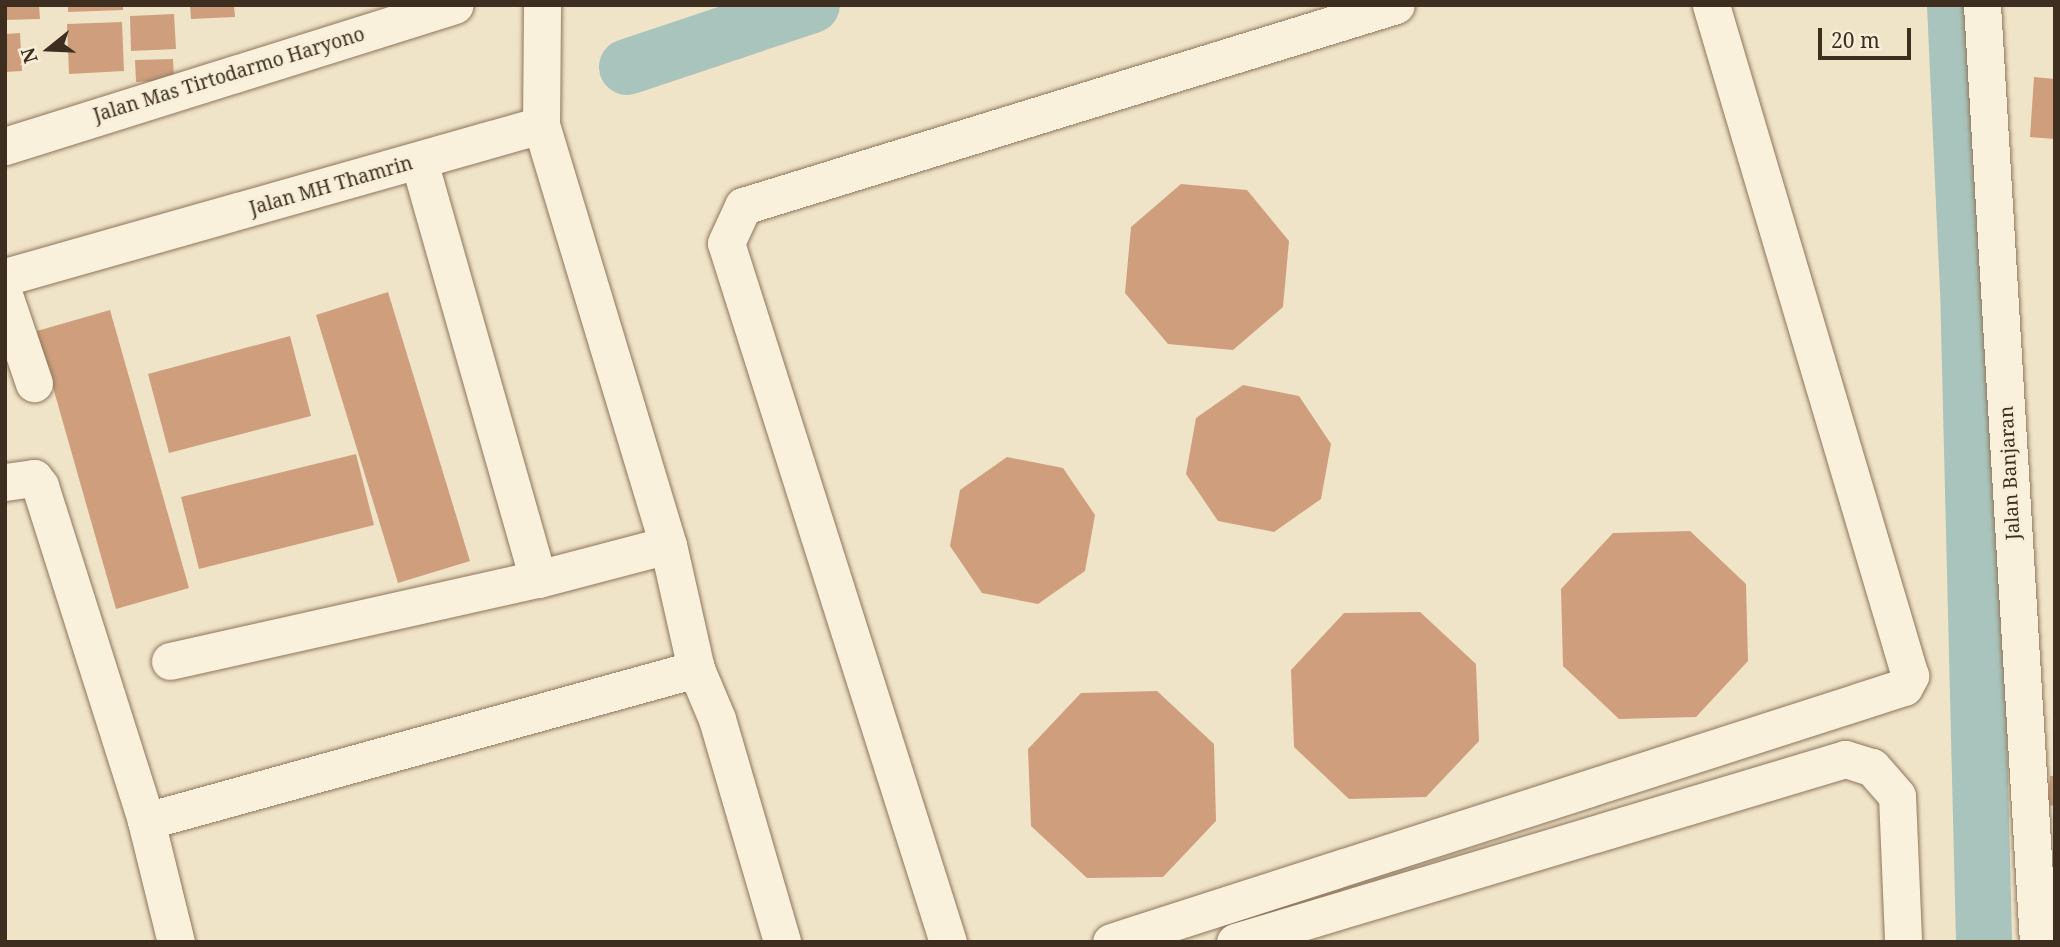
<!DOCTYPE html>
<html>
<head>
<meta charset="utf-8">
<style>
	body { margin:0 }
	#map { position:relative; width:2060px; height:947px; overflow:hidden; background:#f0e4c8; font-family:"Noto Serif",serif }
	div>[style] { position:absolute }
	.river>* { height:56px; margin:-28px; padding:0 28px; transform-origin:28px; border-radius:28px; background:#a9c4bc }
	.building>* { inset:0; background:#cf9f7d }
	.roads { filter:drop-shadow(0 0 2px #8d765c) drop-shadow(0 0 2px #8d765c) }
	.minor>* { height:37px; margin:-18.5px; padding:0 18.5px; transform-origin:18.5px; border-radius:18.5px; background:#faf1dc }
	span { translate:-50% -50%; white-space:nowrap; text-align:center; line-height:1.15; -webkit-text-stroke:5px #f7eed8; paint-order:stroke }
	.street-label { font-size:19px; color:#3d2e20 }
	.frame { position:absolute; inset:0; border:7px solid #3d2e20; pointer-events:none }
	.north { position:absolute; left:14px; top:14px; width:70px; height:70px; -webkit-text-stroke:5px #f7eed8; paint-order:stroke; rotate:252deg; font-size:19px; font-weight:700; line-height:28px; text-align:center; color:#3d2e20 }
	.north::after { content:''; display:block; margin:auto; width:24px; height:32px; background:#3d2e20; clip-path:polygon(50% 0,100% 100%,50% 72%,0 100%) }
	.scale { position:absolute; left:1818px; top:28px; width:93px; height:32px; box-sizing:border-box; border:4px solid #3d2e20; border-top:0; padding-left:9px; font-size:21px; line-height:24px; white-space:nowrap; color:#3d2e20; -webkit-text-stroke:5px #f7eed8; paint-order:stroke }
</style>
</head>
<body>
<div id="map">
	<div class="river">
		<div style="left:1955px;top:5px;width:281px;rotate:87.4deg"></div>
		<div style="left:1968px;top:286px;width:656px;rotate:88.6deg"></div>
		<div style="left:627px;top:67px;width:195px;rotate:-18.5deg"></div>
	</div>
	<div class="building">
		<div style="clip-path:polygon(5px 5px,39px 5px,40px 19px,5px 20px)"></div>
		<div style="clip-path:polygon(68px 5px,123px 5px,123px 10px,68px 12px)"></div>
		<div style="clip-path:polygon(190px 5px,234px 5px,235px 17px,191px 19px)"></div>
		<div style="clip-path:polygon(174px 14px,176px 49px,131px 51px,130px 16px)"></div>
		<div style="clip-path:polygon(122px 22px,124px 71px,69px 74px,67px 24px)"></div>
		<div style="clip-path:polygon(20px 33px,22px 71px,5px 72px,5px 34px)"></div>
		<div style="clip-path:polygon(173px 59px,174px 80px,136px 82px,135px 60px)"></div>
		<div style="clip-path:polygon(2034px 77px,2055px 79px,2055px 139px,2030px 137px)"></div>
		<div style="clip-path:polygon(1181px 184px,1247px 190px,1289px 241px,1283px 307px,1233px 350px,1168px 344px,1125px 293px,1131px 227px)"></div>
		<div style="clip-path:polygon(388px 292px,470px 561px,398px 583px,316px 315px)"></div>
		<div style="clip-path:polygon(110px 310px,189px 588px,116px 609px,37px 331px)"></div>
		<div style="clip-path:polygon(290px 336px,311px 416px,169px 453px,148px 374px)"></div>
		<div style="clip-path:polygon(1243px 385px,1299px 396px,1331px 444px,1321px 499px,1274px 532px,1218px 521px,1186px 474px,1196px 418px)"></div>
		<div style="clip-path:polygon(356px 454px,374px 525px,199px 569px,181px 497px)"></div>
		<div style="clip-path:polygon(1007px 457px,1063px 468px,1095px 515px,1085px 571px,1038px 604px,982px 593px,950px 546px,960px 490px)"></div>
		<div style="clip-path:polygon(1690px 531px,1746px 584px,1748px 661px,1696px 717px,1619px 719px,1563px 666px,1561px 589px,1613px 533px)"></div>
		<div style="clip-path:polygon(1420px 612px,1476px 664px,1479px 741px,1426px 797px,1349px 799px,1294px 747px,1291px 670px,1344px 613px)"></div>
		<div style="clip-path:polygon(1157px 691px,1214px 744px,1216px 821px,1163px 877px,1087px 878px,1031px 826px,1028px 749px,1081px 693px)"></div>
		<div style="clip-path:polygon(2050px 776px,2055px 776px,2055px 806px,2048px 805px)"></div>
	</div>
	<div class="roads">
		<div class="minor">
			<div style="left:1982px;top:5px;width:939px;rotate:86.58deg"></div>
			<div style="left:5px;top:146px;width:471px;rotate:-17.4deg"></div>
			<div style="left:5px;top:277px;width:557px;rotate:-15.83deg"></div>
			<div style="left:541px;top:125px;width:120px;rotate:-89.5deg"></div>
			<div style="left:5px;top:298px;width:90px;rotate:71.2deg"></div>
			<div style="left:5px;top:482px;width:29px;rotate:-8deg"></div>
			<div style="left:34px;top:478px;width:10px;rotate:53deg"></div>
			<div style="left:40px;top:486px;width:351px;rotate:72.4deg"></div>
			<div style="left:146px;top:821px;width:571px;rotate:-15.45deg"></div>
			<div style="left:696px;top:669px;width:127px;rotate:-102.7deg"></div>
			<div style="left:538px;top:579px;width:134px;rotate:-14.7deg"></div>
			<div style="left:668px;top:545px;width:439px;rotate:-106.8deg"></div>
			<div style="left:170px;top:661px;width:377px;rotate:-12.6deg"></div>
			<div style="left:538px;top:579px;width:435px;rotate:-105.9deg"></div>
			<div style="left:696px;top:669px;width:54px;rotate:67.2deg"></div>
			<div style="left:717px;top:719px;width:232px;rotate:73.7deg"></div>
			<div style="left:146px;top:821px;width:125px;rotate:76.1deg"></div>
			<div style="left:948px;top:942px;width:733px;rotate:-107.62deg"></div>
			<div style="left:726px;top:243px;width:41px;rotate:-65.3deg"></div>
			<div style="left:743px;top:206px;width:683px;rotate:-17.11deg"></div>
			<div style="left:1111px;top:942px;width:833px;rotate:-17.83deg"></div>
			<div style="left:1904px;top:687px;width:13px;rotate:-61deg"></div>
			<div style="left:1910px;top:676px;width:700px;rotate:-106.52deg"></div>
			<div style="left:1235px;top:942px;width:637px;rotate:-16.7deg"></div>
			<div style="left:1845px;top:759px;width:28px;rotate:17deg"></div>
			<div style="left:1872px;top:767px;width:38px;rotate:49deg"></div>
			<div style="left:1897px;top:796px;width:146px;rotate:87.6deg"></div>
		</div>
	</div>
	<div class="street-label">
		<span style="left:229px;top:75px;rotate:-17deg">Jalan Mas Tirtodarmo Haryono</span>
		<span style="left:331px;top:186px;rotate:-16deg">Jalan MH Thamrin</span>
		<span style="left:2010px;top:473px;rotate:-93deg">Jalan Banjaran</span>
	</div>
	<div class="frame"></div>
	<div class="north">N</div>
	<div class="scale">20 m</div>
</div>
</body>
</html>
